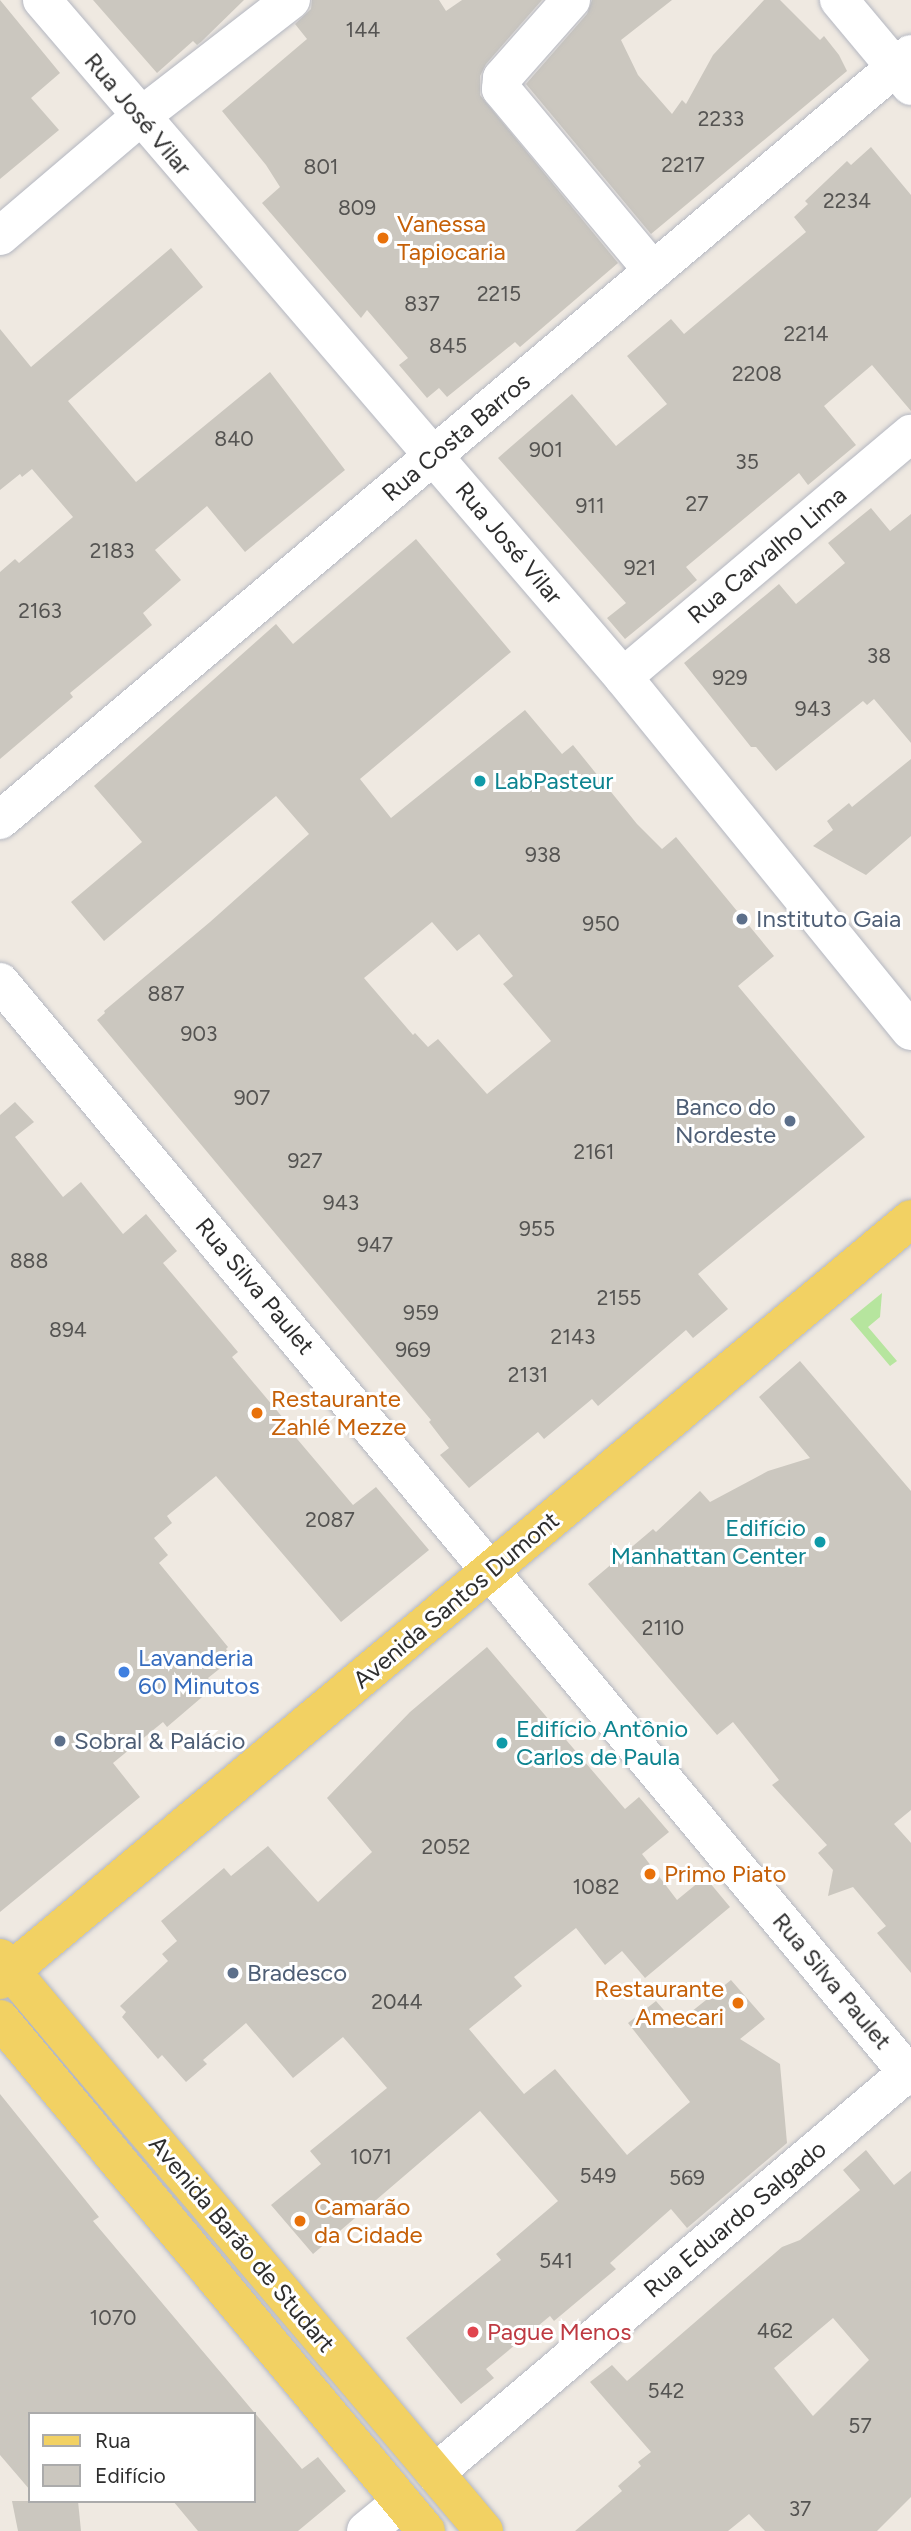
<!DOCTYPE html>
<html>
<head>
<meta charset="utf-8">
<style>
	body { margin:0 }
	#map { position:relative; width:911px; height:2531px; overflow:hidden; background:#efe9e1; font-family:Figtree,sans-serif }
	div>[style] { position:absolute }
	.green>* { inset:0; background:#b6e59e }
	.building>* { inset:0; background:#cbc7bf }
	.roads { filter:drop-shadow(0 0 2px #b4b7c1) drop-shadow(0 0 2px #b4b7c1) }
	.minor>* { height:38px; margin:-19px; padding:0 19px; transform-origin:19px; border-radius:19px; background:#fff }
	.major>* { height:38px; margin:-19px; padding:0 19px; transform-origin:19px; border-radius:19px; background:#f2d163 }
	.dots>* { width:19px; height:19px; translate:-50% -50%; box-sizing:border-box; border:4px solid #fff; border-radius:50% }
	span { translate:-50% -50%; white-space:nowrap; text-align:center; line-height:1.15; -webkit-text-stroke:6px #fff; paint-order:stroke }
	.number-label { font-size:21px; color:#555452 }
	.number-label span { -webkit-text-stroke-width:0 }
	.street-label { font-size:24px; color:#2e2e2e }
	.food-label { font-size:24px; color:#c56008 }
	.left { translate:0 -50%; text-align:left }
	.right { translate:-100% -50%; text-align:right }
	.culture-label { font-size:24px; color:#0d838f }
	.service-label { font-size:24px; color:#4e5e75 }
	.shop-label { font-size:24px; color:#366cbe }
	.health-label { font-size:24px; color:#be3a42 }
	.legend { position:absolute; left:28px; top:2412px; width:228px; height:91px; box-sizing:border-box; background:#fff; border:2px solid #ababab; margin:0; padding:9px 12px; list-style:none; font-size:21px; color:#2e2e2e }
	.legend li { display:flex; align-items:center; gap:14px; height:35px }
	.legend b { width:35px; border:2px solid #ababab }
</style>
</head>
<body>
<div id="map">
	<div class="green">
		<div style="clip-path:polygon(882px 1293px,880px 1317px,868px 1327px,897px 1361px,890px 1366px,850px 1319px)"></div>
	</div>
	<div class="building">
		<div style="clip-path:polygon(0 0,60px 73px,31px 98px,59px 130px,0 179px)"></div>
		<div style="clip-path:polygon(93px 0,244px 0,201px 42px,197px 45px,193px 41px,157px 73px)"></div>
		<div style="clip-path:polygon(312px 0,439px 0,446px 11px,462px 0,542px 0,486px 64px,480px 76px,480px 95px,618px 263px,520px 347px,515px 342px,447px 397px,439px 388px,427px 398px,399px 365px,408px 358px,367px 310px,361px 318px,262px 203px,280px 187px,266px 165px,222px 111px,307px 39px,295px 24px,311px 9px)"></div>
		<div style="clip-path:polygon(592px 0,672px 0,621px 40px,638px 75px,672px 114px,682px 100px,686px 104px,713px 55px,764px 0,780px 0,820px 40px,824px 36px,839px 55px,847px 71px,651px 234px,526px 84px,587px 14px)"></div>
		<div style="clip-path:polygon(871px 147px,911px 195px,911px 411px,872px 365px,824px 406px,856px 445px,808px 485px,799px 473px,686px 567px,697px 580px,625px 639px,607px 618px,626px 603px,498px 458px,572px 394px,616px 446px,667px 404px,627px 356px,671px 319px,684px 334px,806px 232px,794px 217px,808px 204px,805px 201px,847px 161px,851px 165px)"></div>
		<div style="clip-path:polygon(171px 248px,203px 287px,68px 401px,136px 482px,270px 372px,345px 470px,245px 552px,207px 506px,155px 550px,181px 580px,143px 613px,152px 625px,70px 693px,73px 697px,0 759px,0 572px,15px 559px,19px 563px,73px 517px,32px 469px,22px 477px,20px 474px,0 490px,0 329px,31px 367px)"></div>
		<div style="clip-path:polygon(871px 508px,890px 531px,911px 514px,911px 743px,874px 699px,867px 705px,863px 701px,776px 771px,756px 747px,751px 747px,684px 663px,779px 584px,796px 604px,845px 563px,828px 543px)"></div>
		<div style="clip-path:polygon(evenodd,416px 539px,511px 652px,360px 779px,391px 818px,525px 710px,562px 754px,573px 745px,637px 824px,662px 849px,676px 837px,774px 956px,738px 986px,865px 1137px,698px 1274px,728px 1309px,693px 1338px,686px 1330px,598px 1406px,592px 1399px,544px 1439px,538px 1432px,469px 1488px,440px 1455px,449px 1448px,429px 1422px,431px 1420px,97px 1020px,105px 1013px,104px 1011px,210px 922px,309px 834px,276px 796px,104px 941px,71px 902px,142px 842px,94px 786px,276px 624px,293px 644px,416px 539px,432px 922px,457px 951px,479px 934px,513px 976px,503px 984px,551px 1041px,487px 1094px,438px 1039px,428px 1047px,415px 1033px,413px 1035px,364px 978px,432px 922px)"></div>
		<div style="clip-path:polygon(911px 759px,911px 836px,866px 875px,813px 846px,833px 830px,827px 821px,849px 803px,852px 807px)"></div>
		<div style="clip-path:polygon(15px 1102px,34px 1122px,15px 1137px,63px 1197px,81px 1182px,123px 1234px,146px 1214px,177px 1251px,163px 1263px,238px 1352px,232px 1357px,289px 1425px,287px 1427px,353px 1505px,376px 1487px,429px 1550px,341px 1622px,216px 1476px,167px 1516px,172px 1523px,154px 1538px,168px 1555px,159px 1563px,228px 1647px,226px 1649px,233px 1658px,208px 1678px,215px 1686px,167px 1727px,163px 1722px,113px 1763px,140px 1797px,0 1912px,0 1115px)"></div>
		<div style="clip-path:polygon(800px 1361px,911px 1491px,911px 1810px,894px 1824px,911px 1843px,911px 1973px,877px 1933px,886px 1926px,853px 1887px,828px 1896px,833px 1870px,818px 1853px,827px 1845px,772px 1785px,779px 1780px,733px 1722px,717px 1735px,588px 1584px,653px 1529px,656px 1532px,700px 1491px,710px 1502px,768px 1471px,810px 1458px,759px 1397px)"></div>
		<div style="clip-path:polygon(487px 1647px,625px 1809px,639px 1797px,669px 1832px,642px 1854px,677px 1900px,705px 1877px,730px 1907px,645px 1978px,622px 1951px,605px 1965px,576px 1928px,514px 1977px,522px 1986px,469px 2029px,524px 2094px,555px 2069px,627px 2155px,690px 2102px,628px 2023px,656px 2001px,676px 2024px,731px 1980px,765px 2019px,740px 2039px,780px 2064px,787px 2143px,687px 2228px,671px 2209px,610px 2263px,616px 2269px,554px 2321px,550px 2316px,486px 2369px,494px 2378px,461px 2404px,406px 2338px,501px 2260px,496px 2254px,558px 2201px,480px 2111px,313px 2254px,271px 2205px,321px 2164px,310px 2151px,387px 2088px,343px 2037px,293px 2078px,246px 2023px,203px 2060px,207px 2064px,186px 2082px,162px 2055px,158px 2059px,122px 2017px,126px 2012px,120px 2006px,168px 1961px,162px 1954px,177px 1941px,161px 1921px,224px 1868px,231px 1876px,268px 1846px,318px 1902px,372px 1852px,327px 1798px,410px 1712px)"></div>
		<div style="clip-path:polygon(0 2094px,99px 2217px,93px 2221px,302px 2469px,318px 2457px,346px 2491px,298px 2531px,198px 2531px,173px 2501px,254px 2501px,254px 2414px,30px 2414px,30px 2490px,0 2455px)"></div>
		<div style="clip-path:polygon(evenodd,866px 2150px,894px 2185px,911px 2171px,911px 2497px,877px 2531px,765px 2531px,749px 2514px,728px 2531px,575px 2531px,622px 2491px,618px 2486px,641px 2466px,638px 2462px,651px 2452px,590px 2382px,612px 2365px,627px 2381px,782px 2247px,800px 2240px,860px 2190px,843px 2170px,866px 2150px,833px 2318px,869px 2360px,813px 2416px,774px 2368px,833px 2318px)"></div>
		<div style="clip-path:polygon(12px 2501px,78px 2501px,81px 2531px,18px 2531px)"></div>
	</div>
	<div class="roads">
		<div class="minor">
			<div style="left:42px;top:0;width:892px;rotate:49.36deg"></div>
			<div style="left:623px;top:677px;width:456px;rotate:50.9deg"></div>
			<div style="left:571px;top:0;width:104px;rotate:131.5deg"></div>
			<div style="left:502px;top:78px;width:11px;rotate:95deg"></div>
			<div style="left:501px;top:89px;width:237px;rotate:50.1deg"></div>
			<div style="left:839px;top:0;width:112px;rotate:50.1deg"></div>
			<div style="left:0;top:236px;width:184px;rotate:-40.4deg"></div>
			<div style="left:140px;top:117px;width:191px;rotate:-37.8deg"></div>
			<div style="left:623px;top:677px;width:377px;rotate:-40.2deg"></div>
			<div style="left:0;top:820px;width:1190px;rotate:-40.06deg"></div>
			<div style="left:0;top:982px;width:1424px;rotate:50.24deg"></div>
			<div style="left:435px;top:2473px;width:619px;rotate:-40.28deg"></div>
			<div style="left:366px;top:2531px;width:45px;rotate:-39.6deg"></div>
		</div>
		<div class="major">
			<div style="left:0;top:1958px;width:750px;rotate:49.81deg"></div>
			<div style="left:0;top:1980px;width:1187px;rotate:-39.87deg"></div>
			<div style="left:0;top:2019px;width:666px;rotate:50.24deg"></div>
		</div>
	</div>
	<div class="dots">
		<div style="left:383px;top:238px;background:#e8710a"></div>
		<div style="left:480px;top:781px;background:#0f9aa8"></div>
		<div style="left:742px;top:919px;background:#5c6f8a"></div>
		<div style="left:790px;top:1121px;background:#5c6f8a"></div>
		<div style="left:257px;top:1413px;background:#e8710a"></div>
		<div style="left:820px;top:1542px;background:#0f9aa8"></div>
		<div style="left:124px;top:1672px;background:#3f7fe0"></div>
		<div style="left:60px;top:1741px;background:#5c6f8a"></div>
		<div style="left:502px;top:1743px;background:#0f9aa8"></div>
		<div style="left:650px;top:1874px;background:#e8710a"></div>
		<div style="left:233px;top:1973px;background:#5c6f8a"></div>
		<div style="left:738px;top:2003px;background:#e8710a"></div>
		<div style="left:300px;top:2221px;background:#e8710a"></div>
		<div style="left:473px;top:2332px;background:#e0444e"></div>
	</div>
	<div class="number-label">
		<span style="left:363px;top:30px">144</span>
		<span style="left:721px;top:119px">2233</span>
		<span style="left:683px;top:165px">2217</span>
		<span style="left:321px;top:167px">801</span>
		<span style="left:847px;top:201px">2234</span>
		<span style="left:357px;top:208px">809</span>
		<span style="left:499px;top:294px">2215</span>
		<span style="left:422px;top:304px">837</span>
		<span style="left:806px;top:334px">2214</span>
		<span style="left:448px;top:346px">845</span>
		<span style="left:757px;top:374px">2208</span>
		<span style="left:234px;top:439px">840</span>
		<span style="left:546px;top:450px">901</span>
		<span style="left:747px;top:462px">35</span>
		<span style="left:697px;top:504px">27</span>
		<span style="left:590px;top:506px">911</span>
		<span style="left:112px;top:551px">2183</span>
		<span style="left:640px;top:568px">921</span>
		<span style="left:40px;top:611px">2163</span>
		<span style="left:879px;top:656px">38</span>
		<span style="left:730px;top:678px">929</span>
		<span style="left:813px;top:709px">943</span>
		<span style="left:543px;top:855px">938</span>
		<span style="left:601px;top:924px">950</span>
		<span style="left:166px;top:994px">887</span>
		<span style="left:199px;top:1034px">903</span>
		<span style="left:252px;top:1098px">907</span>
		<span style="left:594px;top:1152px">2161</span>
		<span style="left:305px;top:1161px">927</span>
		<span style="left:341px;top:1203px">943</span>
		<span style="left:537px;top:1229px">955</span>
		<span style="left:375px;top:1245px">947</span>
		<span style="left:29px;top:1261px">888</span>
		<span style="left:619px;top:1298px">2155</span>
		<span style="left:421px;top:1313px">959</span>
		<span style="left:68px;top:1330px">894</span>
		<span style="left:573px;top:1337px">2143</span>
		<span style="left:413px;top:1350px">969</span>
		<span style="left:528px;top:1375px">2131</span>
		<span style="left:330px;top:1520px">2087</span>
		<span style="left:663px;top:1628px">2110</span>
		<span style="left:446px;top:1847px">2052</span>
		<span style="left:596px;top:1887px">1082</span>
		<span style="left:397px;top:2002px">2044</span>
		<span style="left:371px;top:2157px">1071</span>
		<span style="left:598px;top:2176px">549</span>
		<span style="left:687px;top:2178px">569</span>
		<span style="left:556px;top:2261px">541</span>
		<span style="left:113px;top:2318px">1070</span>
		<span style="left:775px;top:2331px">462</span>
		<span style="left:666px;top:2391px">542</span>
		<span style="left:860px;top:2426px">57</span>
		<span style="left:800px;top:2509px">37</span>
	</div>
	<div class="street-label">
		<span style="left:138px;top:114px;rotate:50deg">Rua José Vilar</span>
		<span style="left:456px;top:437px;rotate:-40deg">Rua Costa Barros</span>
		<span style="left:509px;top:543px;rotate:50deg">Rua José Vilar</span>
		<span style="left:767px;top:555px;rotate:-40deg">Rua Carvalho Lima</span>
		<span style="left:255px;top:1286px;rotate:50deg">Rua Silva Paulet</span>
		<span style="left:456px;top:1600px;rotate:-40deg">Avenida Santos Dumont</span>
		<span style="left:832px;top:1981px;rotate:50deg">Rua Silva Paulet</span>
		<span style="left:735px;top:2219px;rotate:-40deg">Rua Eduardo Salgado</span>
		<span style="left:242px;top:2244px;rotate:50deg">Avenida Barão de Studart</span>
	</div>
	<div class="food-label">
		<span class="left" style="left:397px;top:238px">Vanessa<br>Tapiocaria</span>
		<span class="left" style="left:271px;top:1413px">Restaurante<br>Zahlé Mezze</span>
		<span class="left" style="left:664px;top:1874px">Primo Piato</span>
		<span class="right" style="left:724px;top:2003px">Restaurante<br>Amecari</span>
		<span class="left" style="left:314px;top:2221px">Camarão<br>da Cidade</span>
	</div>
	<div class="culture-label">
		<span class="left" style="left:494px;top:781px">LabPasteur</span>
		<span class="right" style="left:806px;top:1542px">Edifício<br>Manhattan Center</span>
		<span class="left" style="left:516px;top:1743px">Edifício Antônio<br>Carlos de Paula</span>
	</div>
	<div class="service-label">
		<span class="left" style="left:756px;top:919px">Instituto Gaia</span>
		<span class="right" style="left:776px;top:1121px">Banco do<br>Nordeste</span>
		<span class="left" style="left:74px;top:1741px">Sobral &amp; Palácio</span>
		<span class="left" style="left:247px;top:1973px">Bradesco</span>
	</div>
	<div class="shop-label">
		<span class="left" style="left:138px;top:1672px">Lavanderia<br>60 Minutos</span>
	</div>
	<div class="health-label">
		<span class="left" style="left:487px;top:2332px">Pague Menos</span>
	</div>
	<ul class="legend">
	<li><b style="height:9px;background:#f2d163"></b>Rua</li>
	<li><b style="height:19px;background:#cbc7bf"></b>Edifício</li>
	</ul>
</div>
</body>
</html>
